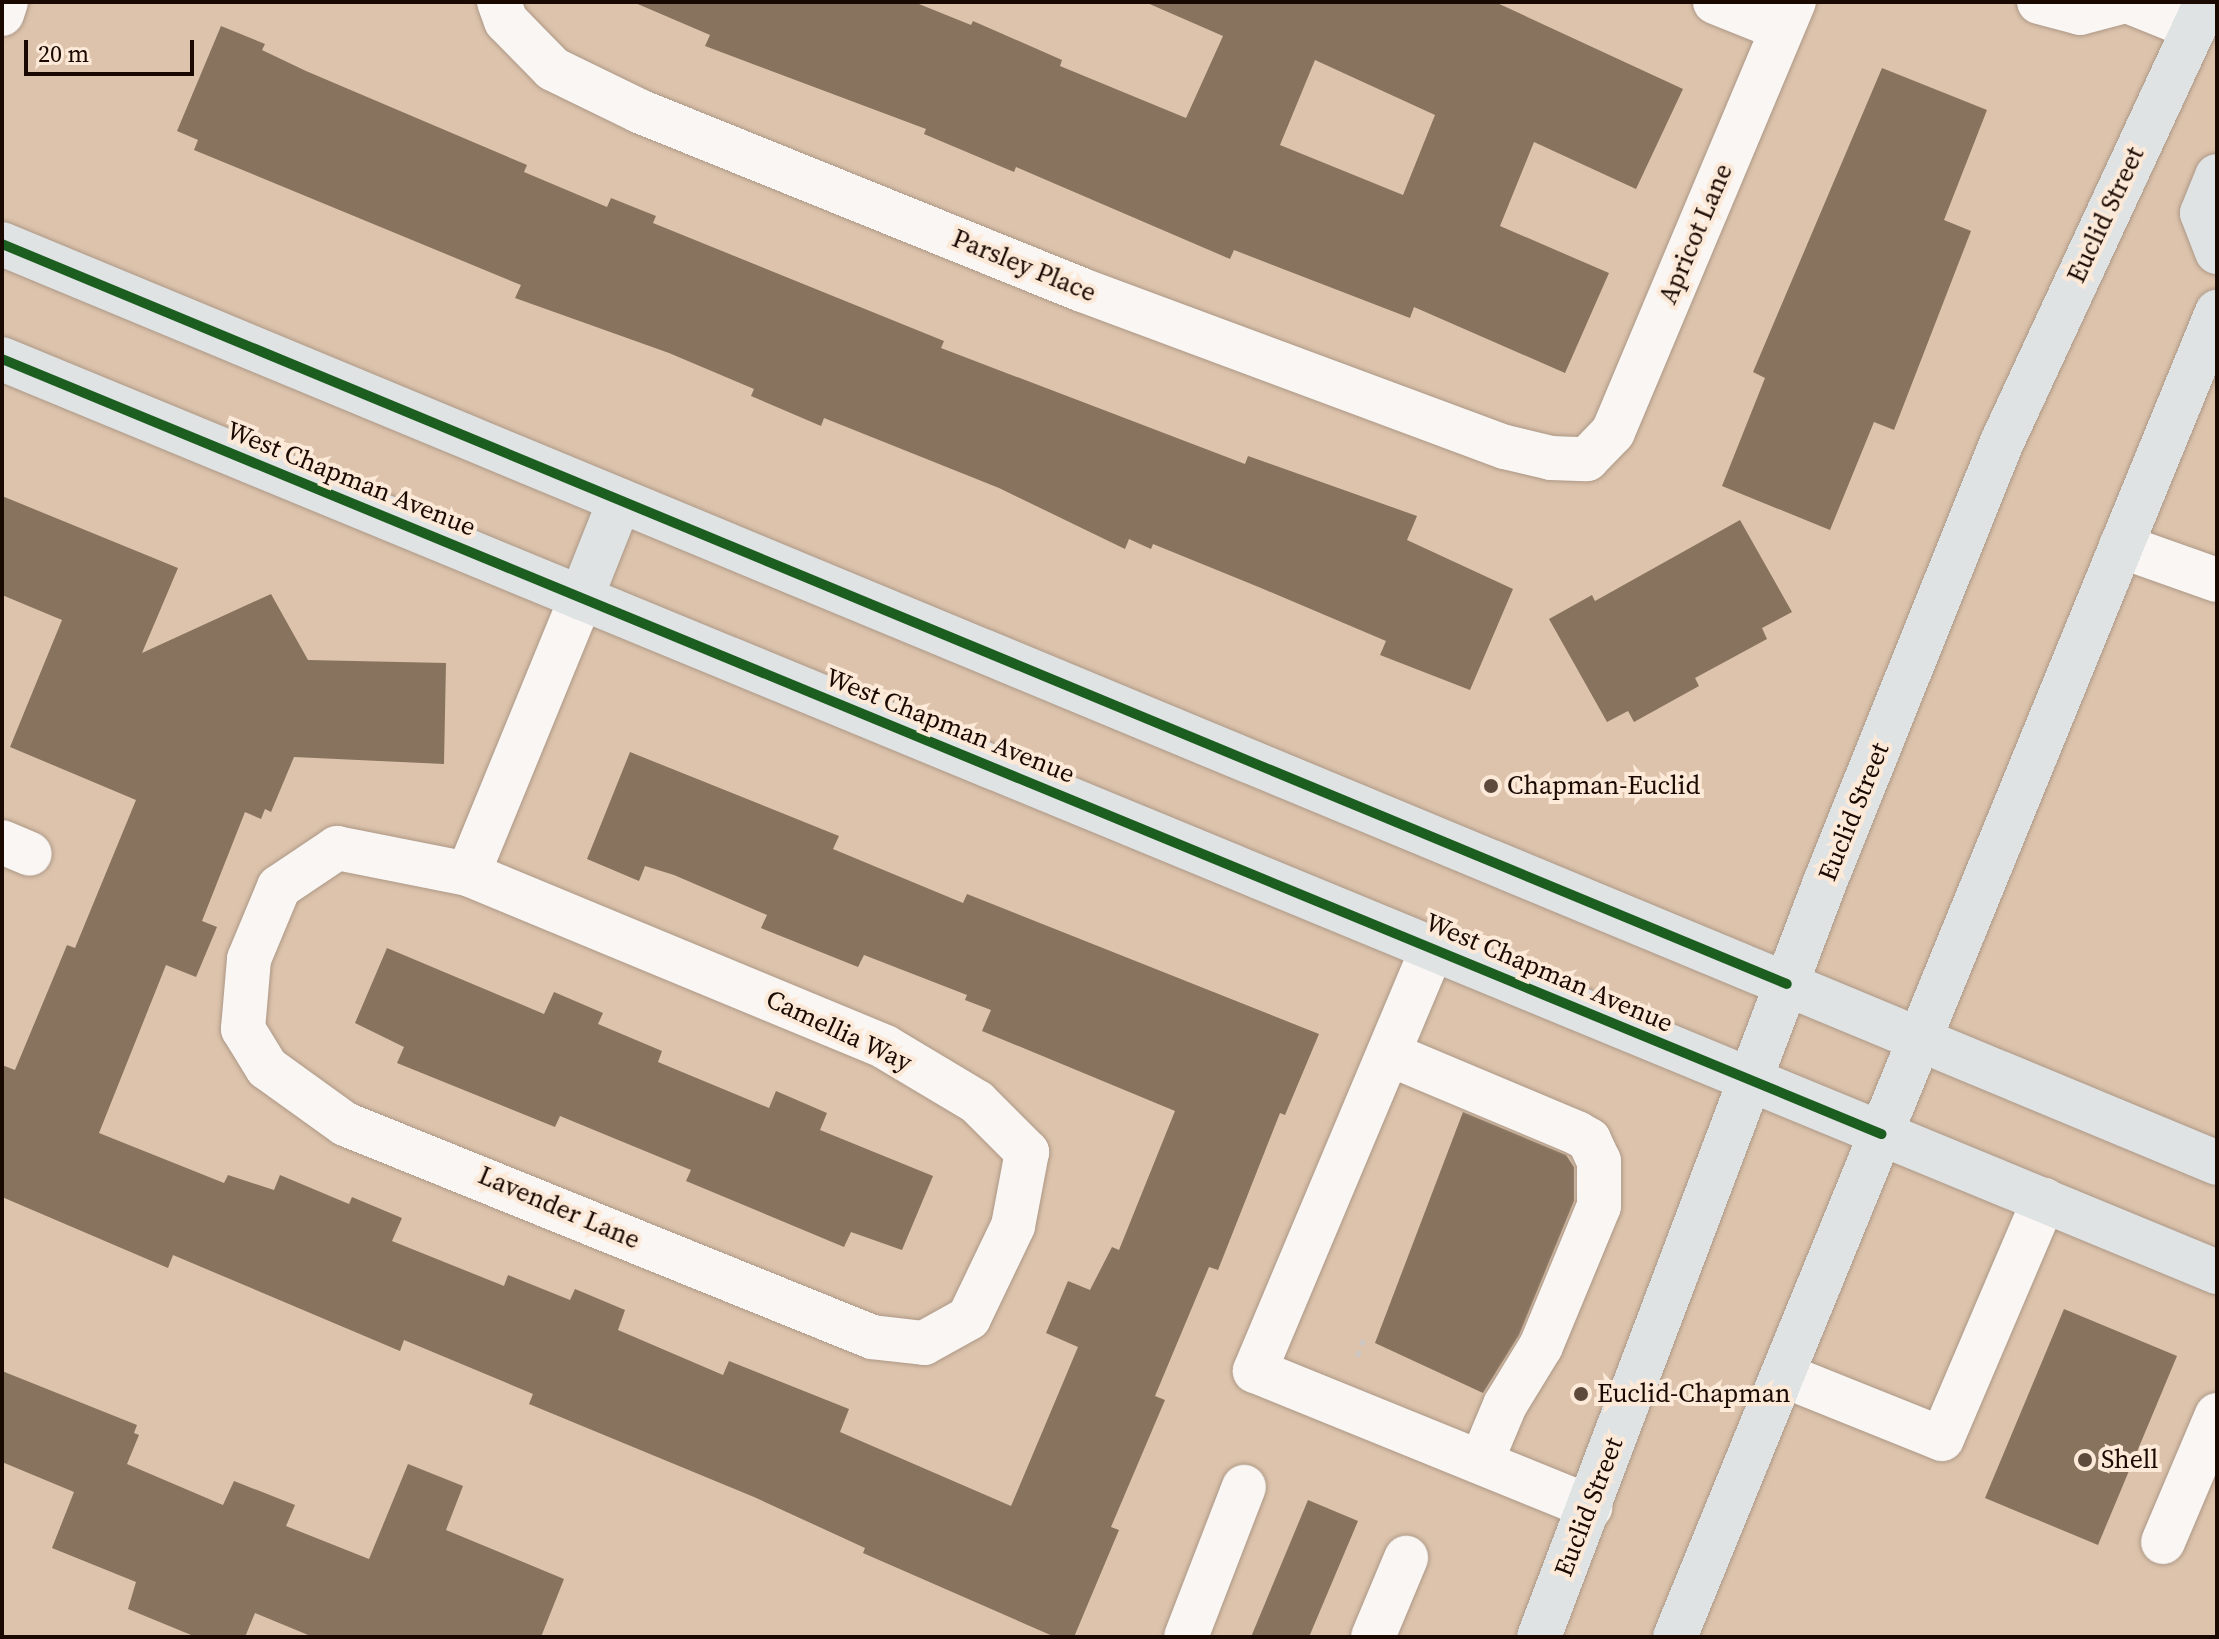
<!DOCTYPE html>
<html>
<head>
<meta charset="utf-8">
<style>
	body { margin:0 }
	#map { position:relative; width:2219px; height:1639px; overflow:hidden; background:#ddc3ac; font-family:"Source Serif 4",serif }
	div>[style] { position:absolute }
	.building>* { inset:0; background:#87735e }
	.path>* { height:5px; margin-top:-2.5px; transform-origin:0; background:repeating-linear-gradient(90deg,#cec6c0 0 6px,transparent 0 12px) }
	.roads { filter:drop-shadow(0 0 2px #ac9886) drop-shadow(0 0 2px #ac9886) }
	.minor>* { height:44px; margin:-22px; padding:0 22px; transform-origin:22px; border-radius:22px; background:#faf6f3 }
	.major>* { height:44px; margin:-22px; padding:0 22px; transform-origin:22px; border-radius:22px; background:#e0e3e4 }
	.cycleway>* { height:10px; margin:-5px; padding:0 5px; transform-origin:5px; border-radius:5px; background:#1b5e20 }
	.dots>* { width:22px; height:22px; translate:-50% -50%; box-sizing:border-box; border:4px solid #fce9d8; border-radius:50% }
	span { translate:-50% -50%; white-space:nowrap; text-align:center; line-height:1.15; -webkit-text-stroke:8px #fce9d8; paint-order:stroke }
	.street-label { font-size:26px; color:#190900 }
	.poi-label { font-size:26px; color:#190900 }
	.left { translate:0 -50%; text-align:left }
	.frame { position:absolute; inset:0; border:4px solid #190900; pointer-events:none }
	.scale { position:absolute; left:24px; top:40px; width:170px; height:36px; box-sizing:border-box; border:4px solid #190900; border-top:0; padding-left:10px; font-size:24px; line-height:28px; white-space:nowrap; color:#190900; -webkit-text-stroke:6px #fce9d8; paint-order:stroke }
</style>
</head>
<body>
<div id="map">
	<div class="building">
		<div style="clip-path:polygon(evenodd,633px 2px,914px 2px,971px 25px,973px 21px,1062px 60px,1060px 66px,1186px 118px,1223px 36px,1145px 2px,1495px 2px,1683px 89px,1636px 189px,1534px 142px,1500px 226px,1609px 273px,1565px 373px,1414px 307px,1410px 318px,1234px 250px,1230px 259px,1016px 167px,1014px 172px,924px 134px,926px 129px,705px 46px,710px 35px,633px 2px,1315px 60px,1435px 115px,1403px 195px,1280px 145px,1315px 60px)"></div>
		<div style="clip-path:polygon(221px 26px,265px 44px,262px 50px,306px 71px,527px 165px,524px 172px,607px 207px,611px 198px,656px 216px,653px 223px,944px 341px,941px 348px,1245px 464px,1248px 456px,1417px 516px,1407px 540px,1513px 589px,1470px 690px,1380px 655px,1386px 641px,1261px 588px,1153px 544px,1151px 549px,1129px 539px,1125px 549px,999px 488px,824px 418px,821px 426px,751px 396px,754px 389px,669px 353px,515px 298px,521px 285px,194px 150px,198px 140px,177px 131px)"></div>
		<div style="clip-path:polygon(1882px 68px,1987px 110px,1944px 220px,1971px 231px,1894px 430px,1874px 422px,1830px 530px,1722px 486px,1765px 378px,1753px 372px)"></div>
		<div style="clip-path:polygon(2px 496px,178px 568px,142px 653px,271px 594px,308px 660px,446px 663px,444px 764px,294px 757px,271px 812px,265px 809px,261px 819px,245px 812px,202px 921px,217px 927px,196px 977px,166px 965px,99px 1133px,224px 1183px,228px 1175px,274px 1190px,280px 1175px,349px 1204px,352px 1197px,402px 1218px,392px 1241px,504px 1286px,508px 1275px,570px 1300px,575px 1289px,625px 1310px,618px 1330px,723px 1375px,729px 1361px,849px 1409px,840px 1432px,1011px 1506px,1078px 1347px,1046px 1333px,1068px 1281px,1090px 1290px,1112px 1247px,1119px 1250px,1175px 1111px,982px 1031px,991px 1010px,965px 1000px,967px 995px,864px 955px,858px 967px,761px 928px,767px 915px,674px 875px,645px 866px,639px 881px,587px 859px,630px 752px,839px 836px,833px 849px,963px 903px,967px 894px,1319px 1034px,1285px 1115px,1280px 1113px,1218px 1270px,1209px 1267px,1155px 1396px,1165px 1400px,1111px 1527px,1119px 1530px,1074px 1637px,1055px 1637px,863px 1553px,865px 1548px,754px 1497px,529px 1404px,533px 1394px,404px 1340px,400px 1351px,173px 1255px,168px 1268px,2px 1197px,2px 1065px,15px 1070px,67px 945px,75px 948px,136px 800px,10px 747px,62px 620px,2px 595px)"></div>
		<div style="clip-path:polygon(1740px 520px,1792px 612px,1762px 628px,1767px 639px,1695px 678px,1699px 686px,1634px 722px,1628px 711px,1607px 722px,1549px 619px,1592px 595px,1595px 601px)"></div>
		<div style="clip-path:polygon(387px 948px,544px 1014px,554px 992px,603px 1013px,598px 1024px,662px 1051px,658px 1062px,769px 1108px,776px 1091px,827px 1113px,820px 1130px,933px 1176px,902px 1250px,851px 1232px,844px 1247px,686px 1181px,691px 1170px,560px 1116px,555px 1127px,397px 1063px,404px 1047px,355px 1023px)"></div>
		<div style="clip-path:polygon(1463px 1112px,1566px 1155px,1574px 1167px,1574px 1201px,1519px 1335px,1483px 1393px,1375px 1343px)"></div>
		<div style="clip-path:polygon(2064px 1309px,2177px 1356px,2098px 1545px,1985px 1498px)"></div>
		<div style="clip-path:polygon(2px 1371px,137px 1425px,134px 1433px,139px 1435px,127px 1464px,223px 1505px,234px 1481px,295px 1505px,286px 1526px,369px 1559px,408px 1464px,463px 1486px,446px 1530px,564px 1579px,541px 1637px,313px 1637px,255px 1613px,245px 1637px,196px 1637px,128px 1609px,136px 1582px,52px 1548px,74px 1492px,2px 1462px)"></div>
		<div style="clip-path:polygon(1308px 1500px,1358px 1521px,1309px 1637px,1251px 1637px)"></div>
	</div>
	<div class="path">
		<div style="left:1357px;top:1356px;width:24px;rotate:-68deg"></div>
	</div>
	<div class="roads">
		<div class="minor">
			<div style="left:499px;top:2px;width:20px;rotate:70deg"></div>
			<div style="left:506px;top:21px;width:67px;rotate:45.6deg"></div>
			<div style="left:553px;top:69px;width:96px;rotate:26deg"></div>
			<div style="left:639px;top:111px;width:478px;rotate:22deg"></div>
			<div style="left:1082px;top:290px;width:451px;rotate:20.4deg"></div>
			<div style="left:1505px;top:447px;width:47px;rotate:13.4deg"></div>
			<div style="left:1551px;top:458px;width:36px;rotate:2deg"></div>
			<div style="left:1587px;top:459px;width:37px;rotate:-46deg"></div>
			<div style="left:1613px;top:432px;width:467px;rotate:-67.2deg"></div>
			<div style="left:1715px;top:2px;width:72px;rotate:21.9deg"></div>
			<div style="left:2039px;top:2px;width:42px;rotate:15deg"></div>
			<div style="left:2080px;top:13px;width:43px;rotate:-14.7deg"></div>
			<div style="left:2130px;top:2px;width:69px;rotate:22.1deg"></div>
			<div style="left:2px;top:14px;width:13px;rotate:-72deg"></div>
			<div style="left:2121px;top:546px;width:102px;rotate:19.5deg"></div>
			<div style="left:2px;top:842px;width:30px;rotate:23deg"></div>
			<div style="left:337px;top:848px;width:134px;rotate:11.2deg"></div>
			<div style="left:468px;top:874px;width:451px;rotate:22.5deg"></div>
			<div style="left:885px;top:1047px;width:107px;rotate:30.9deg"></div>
			<div style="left:977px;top:1102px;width:71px;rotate:45deg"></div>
			<div style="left:1027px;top:1152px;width:75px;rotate:100.7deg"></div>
			<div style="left:1013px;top:1226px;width:102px;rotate:115.6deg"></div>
			<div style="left:969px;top:1318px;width:51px;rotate:150.9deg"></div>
			<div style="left:924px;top:1343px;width:52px;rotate:-173.4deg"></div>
			<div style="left:872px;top:1337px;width:568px;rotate:-157.99deg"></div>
			<div style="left:345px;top:1124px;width:96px;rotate:-144.3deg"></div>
			<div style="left:267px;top:1068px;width:46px;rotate:-121.6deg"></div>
			<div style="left:243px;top:1029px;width:70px;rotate:-85.1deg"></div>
			<div style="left:249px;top:959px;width:78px;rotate:-67.4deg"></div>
			<div style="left:279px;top:887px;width:70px;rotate:-33.9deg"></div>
			<div style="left:468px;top:874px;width:298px;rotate:-67.7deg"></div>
			<div style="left:1433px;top:947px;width:460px;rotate:112.8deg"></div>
			<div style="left:1255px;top:1371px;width:362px;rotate:22.1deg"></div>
			<div style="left:1389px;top:1054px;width:204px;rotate:22.8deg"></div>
			<div style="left:1577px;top:1133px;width:14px;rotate:30deg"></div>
			<div style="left:1589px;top:1140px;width:23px;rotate:65deg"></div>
			<div style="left:1599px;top:1161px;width:45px;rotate:90deg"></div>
			<div style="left:1599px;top:1206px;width:152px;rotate:112.5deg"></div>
			<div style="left:1541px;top:1346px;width:69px;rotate:121.4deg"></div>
			<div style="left:1505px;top:1405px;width:62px;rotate:112.8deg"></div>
			<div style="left:1783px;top:1375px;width:171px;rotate:21.9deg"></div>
			<div style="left:1942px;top:1439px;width:260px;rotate:-66.9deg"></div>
			<div style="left:2163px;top:1542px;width:138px;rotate:-67deg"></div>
			<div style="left:1186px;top:1637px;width:161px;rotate:-68.9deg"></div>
			<div style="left:1373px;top:1637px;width:86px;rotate:-67.3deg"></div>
		</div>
		<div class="major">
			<div style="left:2217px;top:176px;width:40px;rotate:112deg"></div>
			<div style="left:2202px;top:213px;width:42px;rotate:69deg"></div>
			<div style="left:2px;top:244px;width:2398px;rotate:22.53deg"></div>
			<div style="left:2px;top:359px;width:2396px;rotate:22.4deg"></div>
			<div style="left:581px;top:598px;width:105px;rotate:-68.3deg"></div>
			<div style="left:1539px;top:1637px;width:807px;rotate:-69.25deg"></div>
			<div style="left:1825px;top:882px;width:474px;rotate:-68.1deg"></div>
			<div style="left:2002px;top:442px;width:485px;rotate:-65.1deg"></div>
			<div style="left:1675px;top:1637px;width:1432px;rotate:-67.75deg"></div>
		</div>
	</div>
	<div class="cycleway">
		<div style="left:2px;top:244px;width:1932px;rotate:22.52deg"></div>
		<div style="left:2px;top:359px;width:2033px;rotate:22.41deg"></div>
	</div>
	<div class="dots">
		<div style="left:1491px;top:786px;background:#5e4a3c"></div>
		<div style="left:1581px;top:1394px;background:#5e4a3c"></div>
		<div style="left:2085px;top:1460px;background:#5e4a3c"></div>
	</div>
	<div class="street-label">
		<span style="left:2106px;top:215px;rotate:-65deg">Euclid Street</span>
		<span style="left:1696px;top:234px;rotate:-67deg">Apricot Lane</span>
		<span style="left:1024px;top:266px;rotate:22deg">Parsley Place</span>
		<span style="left:351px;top:479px;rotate:22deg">West Chapman Avenue</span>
		<span style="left:950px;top:726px;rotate:22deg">West Chapman Avenue</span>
		<span style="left:1854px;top:812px;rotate:-68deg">Euclid Street</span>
		<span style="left:1549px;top:973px;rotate:23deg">West Chapman Avenue</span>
		<span style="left:839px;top:1031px;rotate:25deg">Camellia Way</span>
		<span style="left:559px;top:1208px;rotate:23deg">Lavender Lane</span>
		<span style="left:1589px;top:1507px;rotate:-69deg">Euclid Street</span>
	</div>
	<div class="poi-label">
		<span class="left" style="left:1507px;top:786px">Chapman-Euclid</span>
		<span class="left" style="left:1597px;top:1394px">Euclid-Chapman</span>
		<span class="left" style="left:2101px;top:1460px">Shell</span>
	</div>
	<div class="frame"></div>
	<div class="scale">20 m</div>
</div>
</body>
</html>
